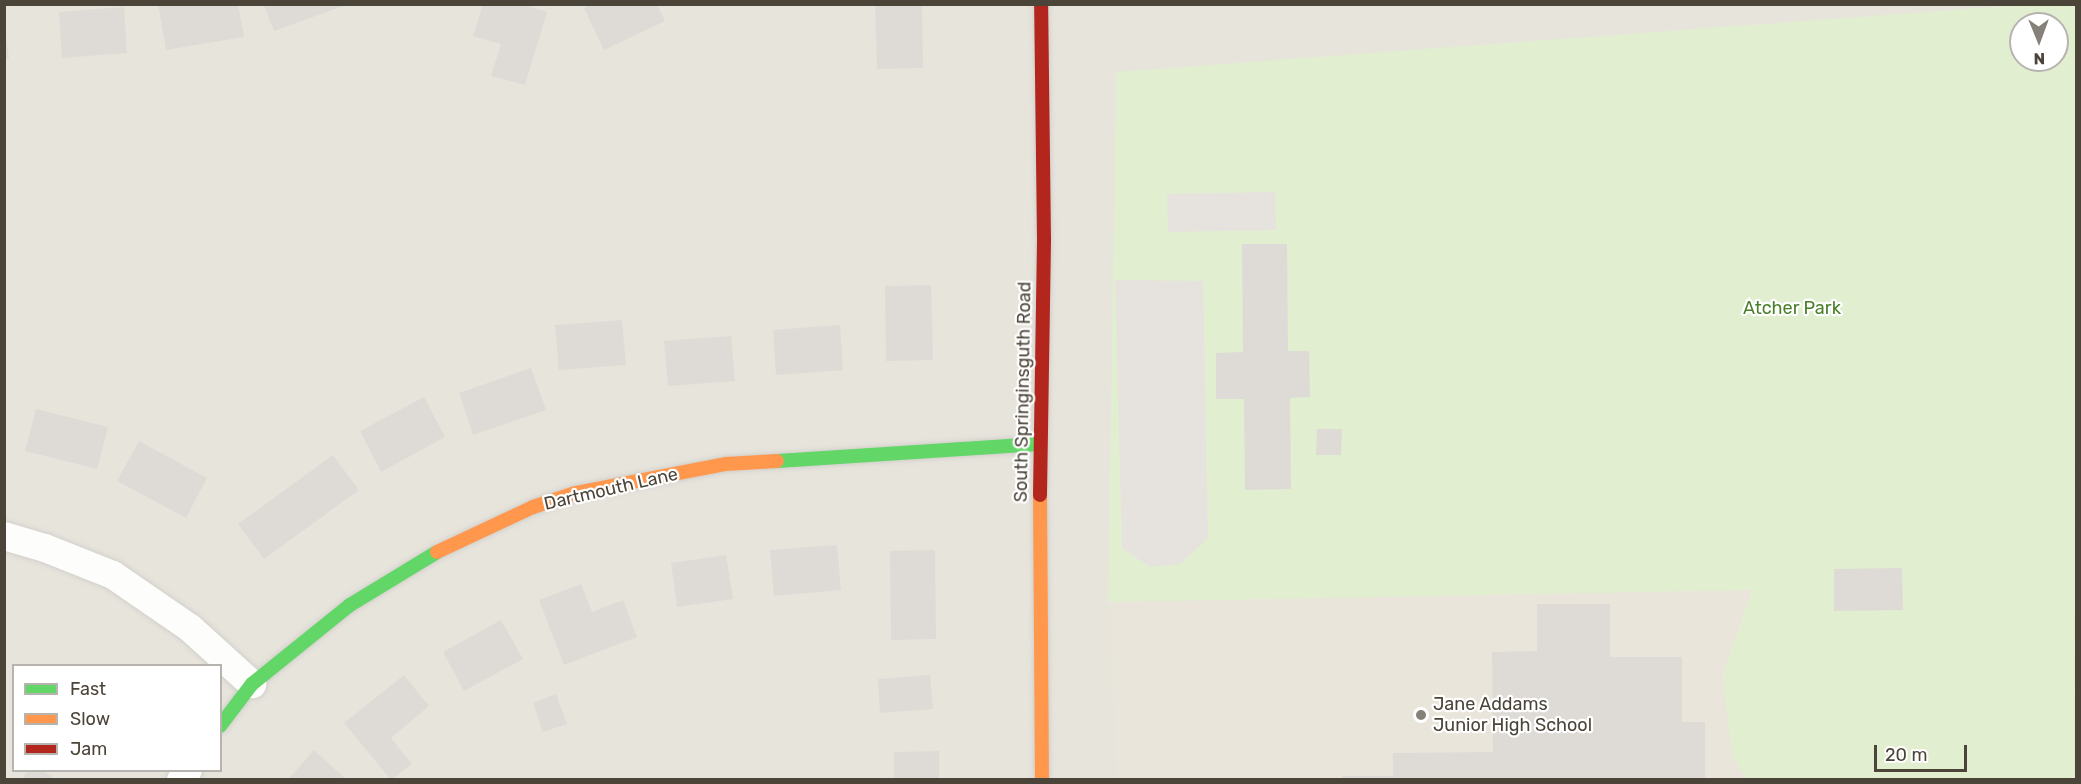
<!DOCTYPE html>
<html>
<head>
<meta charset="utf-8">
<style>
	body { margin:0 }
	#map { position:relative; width:2081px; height:784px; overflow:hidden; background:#f4f2ee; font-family:Rubik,sans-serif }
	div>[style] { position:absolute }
	.residential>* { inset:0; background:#e7e4dc }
	.education>* { inset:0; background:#eae5da }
	.green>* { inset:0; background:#e1eecf }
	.parking>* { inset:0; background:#e6e3df }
	.building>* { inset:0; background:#dedbd6 }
	.roads { filter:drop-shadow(0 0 2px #d2d0cb) drop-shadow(0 0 2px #d2d0cb) }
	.street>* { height:28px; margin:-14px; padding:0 14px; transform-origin:14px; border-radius:14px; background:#fdfdfc }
	.fast>* { height:14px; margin:-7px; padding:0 7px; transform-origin:7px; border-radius:7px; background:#63d668 }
	.slow>* { height:14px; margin:-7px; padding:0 7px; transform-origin:7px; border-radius:7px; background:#ff974d }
	.jam>* { height:14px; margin:-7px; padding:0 7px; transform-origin:7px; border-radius:7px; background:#b3261e }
	.dots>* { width:16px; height:16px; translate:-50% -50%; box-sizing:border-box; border:3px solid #fff; border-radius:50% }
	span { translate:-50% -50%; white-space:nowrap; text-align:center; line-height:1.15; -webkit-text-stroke:4.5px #fff; paint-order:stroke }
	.park-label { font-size:18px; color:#4a7f2a }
	.street-label { font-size:18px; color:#4b4439 }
	.poi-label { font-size:18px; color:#4b4439 }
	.left { translate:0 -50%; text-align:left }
	.frame { position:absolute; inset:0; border:6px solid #4b4439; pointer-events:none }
	.legend { position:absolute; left:12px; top:664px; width:210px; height:108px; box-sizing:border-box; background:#fff; border:2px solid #b7b4b0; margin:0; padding:8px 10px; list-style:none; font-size:18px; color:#4b4439 }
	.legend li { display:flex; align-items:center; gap:12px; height:30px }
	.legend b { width:30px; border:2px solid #b7b4b0 }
	.north { position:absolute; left:2009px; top:12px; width:60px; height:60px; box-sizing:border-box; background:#fff; border:2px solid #b7b4b0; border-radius:50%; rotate:179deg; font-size:16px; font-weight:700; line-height:24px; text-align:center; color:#4b4439 }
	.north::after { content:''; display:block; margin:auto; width:21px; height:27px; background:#868178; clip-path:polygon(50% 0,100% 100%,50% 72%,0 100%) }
	.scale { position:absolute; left:1874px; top:745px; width:93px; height:27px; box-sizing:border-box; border:3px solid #4b4439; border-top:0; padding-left:8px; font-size:18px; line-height:21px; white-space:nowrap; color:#4b4439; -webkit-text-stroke:4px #fff; paint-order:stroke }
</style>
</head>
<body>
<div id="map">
	<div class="residential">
		<div style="clip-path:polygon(evenodd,5px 5px,2076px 5px,2076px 779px,5px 779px,5px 5px,2021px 24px,2057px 24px,2057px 60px,2021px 60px,2021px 24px,5px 5px,14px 666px,220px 666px,220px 770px,14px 770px,14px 666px)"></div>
	</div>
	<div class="education">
		<div style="clip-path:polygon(1753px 590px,1722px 676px,1746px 779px,1117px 779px,1110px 602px)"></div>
	</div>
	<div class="green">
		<div style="clip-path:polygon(evenodd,2019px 5px,2076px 5px,2074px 779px,1746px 779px,1732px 754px,1722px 676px,1752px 590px,1108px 602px,1116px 72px,2019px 5px,2021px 24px,2057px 24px,2057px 60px,2021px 60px,2021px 24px)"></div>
	</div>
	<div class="parking">
		<div style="clip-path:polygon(1275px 192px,1276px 230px,1168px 232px,1167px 194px)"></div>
		<div style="clip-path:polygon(1115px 280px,1203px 281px,1208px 538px,1180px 564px,1150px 567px,1122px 548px)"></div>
	</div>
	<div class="building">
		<div style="clip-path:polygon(158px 4px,238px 4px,244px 37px,166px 50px)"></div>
		<div style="clip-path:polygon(483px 4px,522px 4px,547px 12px,525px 85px,491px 76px,501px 44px,473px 36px)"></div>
		<div style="clip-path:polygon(590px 4px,657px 4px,665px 21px,604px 50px,584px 8px)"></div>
		<div style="clip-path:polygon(875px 4px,922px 4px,923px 68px,877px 69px)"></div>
		<div style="clip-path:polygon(264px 5px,346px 5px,274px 31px)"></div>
		<div style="clip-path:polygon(124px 7px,127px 53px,62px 58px,59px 12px)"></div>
		<div style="clip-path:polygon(4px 20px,9px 59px,4px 59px)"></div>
		<div style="clip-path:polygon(1242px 244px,1287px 244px,1288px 351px,1309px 351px,1310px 397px,1290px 398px,1291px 489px,1245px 490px,1244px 399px,1216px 399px,1216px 353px,1243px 352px)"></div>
		<div style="clip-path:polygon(931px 285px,933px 360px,886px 361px,885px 286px)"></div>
		<div style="clip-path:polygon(622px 320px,626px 365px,559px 370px,555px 325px)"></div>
		<div style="clip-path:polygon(840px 325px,843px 370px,776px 375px,773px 330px)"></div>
		<div style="clip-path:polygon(731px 336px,735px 381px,668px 386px,664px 341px)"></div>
		<div style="clip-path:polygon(531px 368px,546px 410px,473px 435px,459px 393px)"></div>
		<div style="clip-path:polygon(424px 397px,445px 437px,381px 472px,360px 431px)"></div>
		<div style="clip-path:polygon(36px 409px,108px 427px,97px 469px,25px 451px)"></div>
		<div style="clip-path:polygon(1317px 429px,1342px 429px,1341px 455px,1316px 455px)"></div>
		<div style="clip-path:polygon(139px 441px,207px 478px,186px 518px,117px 481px)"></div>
		<div style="clip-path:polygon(333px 455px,359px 490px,264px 559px,238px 524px)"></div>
		<div style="clip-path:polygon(837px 545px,841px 590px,774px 596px,770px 550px)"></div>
		<div style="clip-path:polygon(935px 550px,936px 639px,891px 640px,890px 551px)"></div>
		<div style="clip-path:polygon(726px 555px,733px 599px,677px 607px,671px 563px)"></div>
		<div style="clip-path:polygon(1902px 568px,1903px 610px,1834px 611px,1834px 569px)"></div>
		<div style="clip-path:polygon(581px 584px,592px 612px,623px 600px,637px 637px,564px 665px,539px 600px)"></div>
		<div style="clip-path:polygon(1537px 604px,1610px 604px,1610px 657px,1682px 657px,1682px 722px,1705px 722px,1705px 780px,1342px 780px,1342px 776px,1393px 776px,1393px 753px,1493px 752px,1492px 652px,1537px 651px)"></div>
		<div style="clip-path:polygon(501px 620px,523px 659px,464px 691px,443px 652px)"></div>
		<div style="clip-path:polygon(404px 675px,429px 706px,391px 738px,412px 764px,391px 780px,344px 723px)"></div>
		<div style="clip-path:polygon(930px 675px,933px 709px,880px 713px,878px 679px)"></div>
		<div style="clip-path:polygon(556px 694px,567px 724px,543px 732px,533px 703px)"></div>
		<div style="clip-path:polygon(314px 750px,347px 780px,288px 780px)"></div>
		<div style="clip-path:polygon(939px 751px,939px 780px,894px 780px,894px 752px)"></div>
		<div style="clip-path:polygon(27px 770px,41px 770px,57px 780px,22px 780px)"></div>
	</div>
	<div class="roads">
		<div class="street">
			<div style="left:4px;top:536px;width:43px;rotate:16.3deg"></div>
			<div style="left:45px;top:548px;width:73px;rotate:21.7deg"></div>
			<div style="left:113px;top:575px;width:93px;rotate:34.5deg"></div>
			<div style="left:190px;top:628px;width:84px;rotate:42.1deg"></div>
			<div style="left:181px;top:780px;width:12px;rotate:-55deg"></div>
		</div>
		<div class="fast">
			<div style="left:777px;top:461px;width:263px;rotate:-3.7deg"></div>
			<div style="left:220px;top:726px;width:53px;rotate:-52.7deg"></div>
			<div style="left:252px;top:684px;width:126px;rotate:-38.9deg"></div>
			<div style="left:350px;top:605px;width:102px;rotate:-31.3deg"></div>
		</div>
		<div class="slow">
			<div style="left:1040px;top:495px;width:285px;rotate:89.6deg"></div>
			<div style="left:437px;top:552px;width:106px;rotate:-25.1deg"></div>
			<div style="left:533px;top:507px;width:44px;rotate:-18.4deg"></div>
			<div style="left:575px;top:493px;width:154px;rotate:-10.9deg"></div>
			<div style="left:726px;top:464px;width:51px;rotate:-3.4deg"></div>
		</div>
		<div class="jam">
			<div style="left:1040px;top:495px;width:256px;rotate:-89.1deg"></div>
			<div style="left:1044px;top:239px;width:235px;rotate:-90.7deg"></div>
		</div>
	</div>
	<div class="dots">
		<div style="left:1421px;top:715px;background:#868178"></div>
	</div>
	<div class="park-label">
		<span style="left:1792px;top:308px">Atcher Park</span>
	</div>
	<div class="street-label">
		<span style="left:1023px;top:392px;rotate:-89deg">South Springinsguth Road</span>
		<span style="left:611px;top:489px;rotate:-13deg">Dartmouth Lane</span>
	</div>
	<div class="poi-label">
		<span class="left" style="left:1433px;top:715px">Jane Addams<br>Junior High School</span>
	</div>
	<div class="frame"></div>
	<ul class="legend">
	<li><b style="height:8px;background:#63d668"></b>Fast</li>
	<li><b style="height:8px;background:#ff974d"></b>Slow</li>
	<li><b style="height:8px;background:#b3261e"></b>Jam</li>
	</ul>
	<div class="north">N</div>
	<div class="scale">20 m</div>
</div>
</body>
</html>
